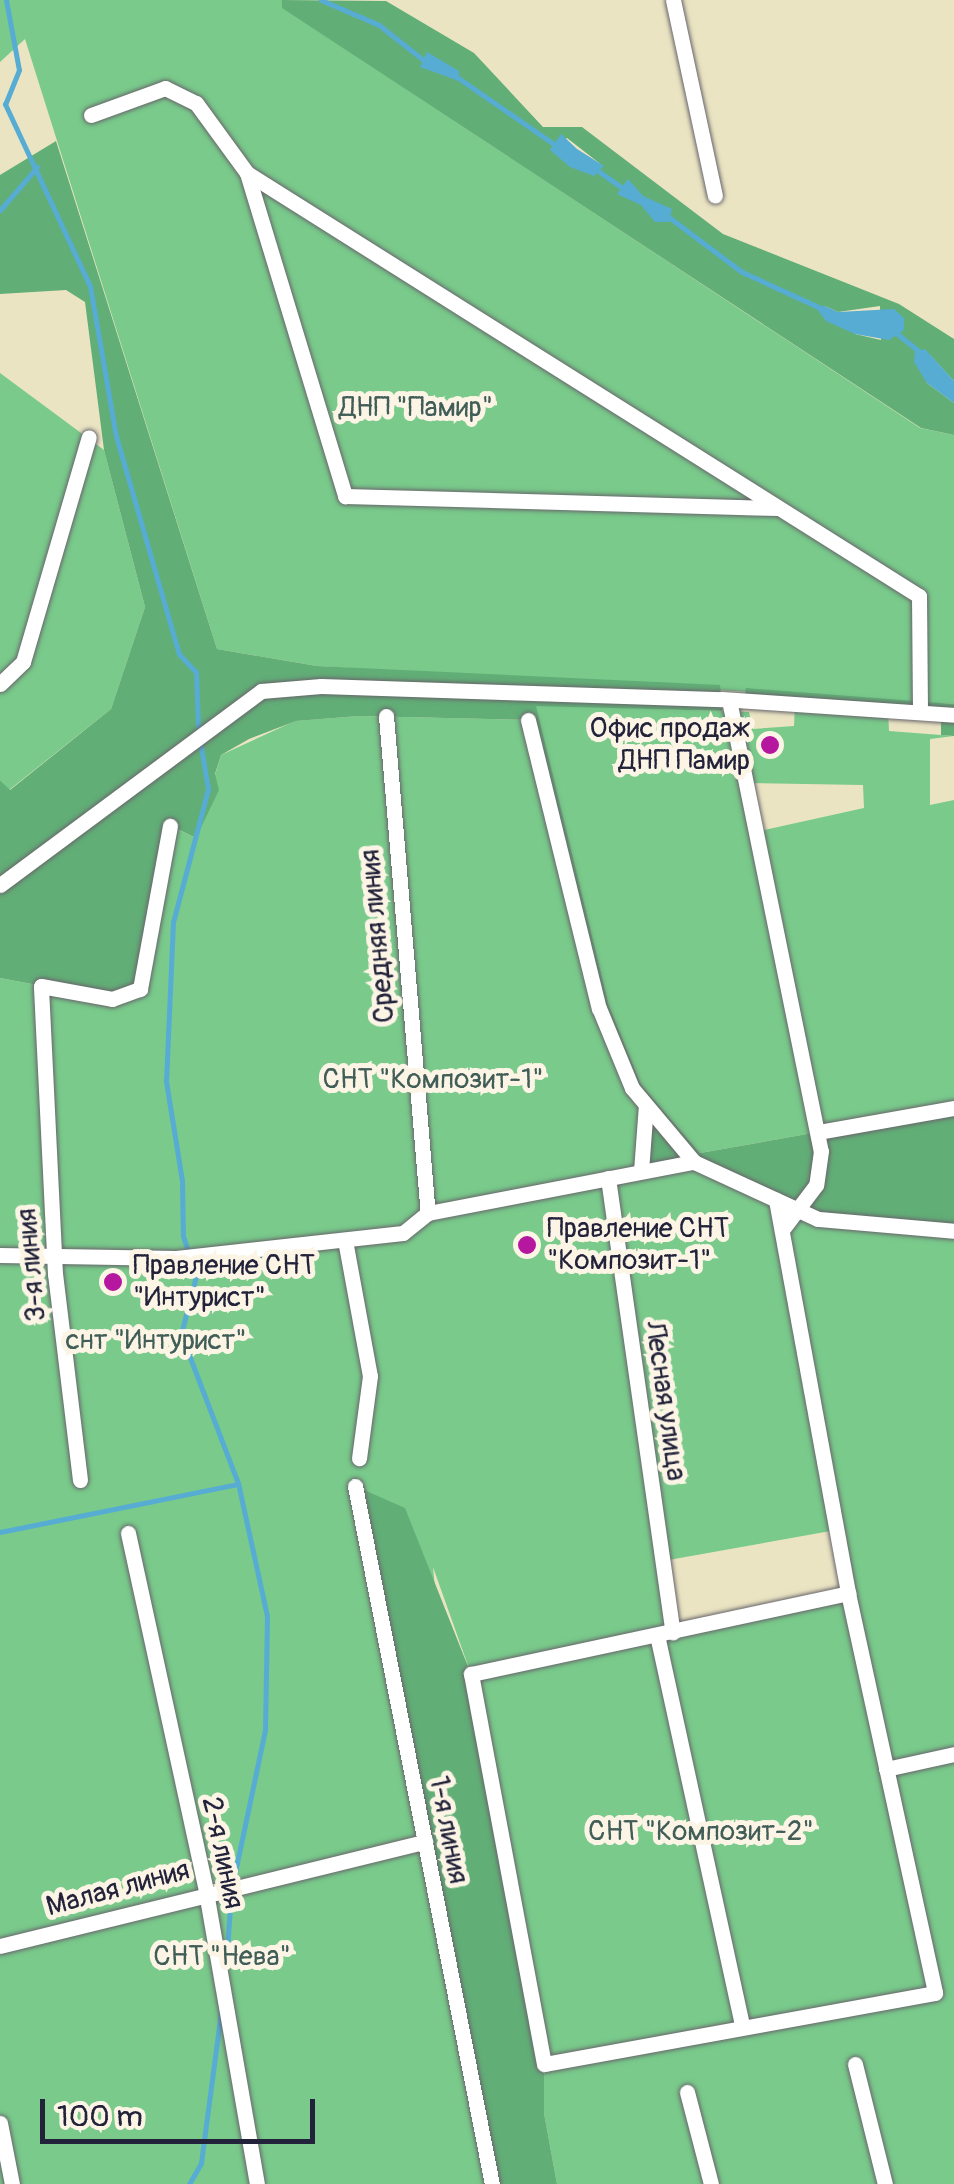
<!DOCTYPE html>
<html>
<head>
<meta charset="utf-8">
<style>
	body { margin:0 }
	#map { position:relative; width:954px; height:2184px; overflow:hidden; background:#ebe4c3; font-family:Pangolin,sans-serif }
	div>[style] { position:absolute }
	.green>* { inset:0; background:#79ca8b }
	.forest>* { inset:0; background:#62ae77 }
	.water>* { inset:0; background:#57acd3 }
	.stream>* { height:5px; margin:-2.5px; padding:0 2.5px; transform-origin:2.5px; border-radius:2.5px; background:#57acd3 }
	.roads { filter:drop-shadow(0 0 2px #68666b) drop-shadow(0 0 2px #68666b) }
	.minor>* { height:15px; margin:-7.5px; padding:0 7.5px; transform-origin:7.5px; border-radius:7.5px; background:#fff }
	.dots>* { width:28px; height:28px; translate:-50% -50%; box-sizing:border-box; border:5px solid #fcf5e5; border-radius:50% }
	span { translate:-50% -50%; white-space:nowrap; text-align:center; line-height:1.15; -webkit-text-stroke:10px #fcf5e5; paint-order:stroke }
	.park-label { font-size:28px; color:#405d57 }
	.poi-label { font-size:28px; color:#22223b }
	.right { translate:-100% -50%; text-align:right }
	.left { translate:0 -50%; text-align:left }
	.street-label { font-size:28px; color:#22223b }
	.scale { position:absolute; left:40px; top:2099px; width:275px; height:45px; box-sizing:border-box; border:5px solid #22223b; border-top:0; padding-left:12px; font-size:30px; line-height:35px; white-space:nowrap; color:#22223b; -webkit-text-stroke:8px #fcf5e5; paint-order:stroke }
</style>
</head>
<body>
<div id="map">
	<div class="green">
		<div style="clip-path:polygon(0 0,282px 0,283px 8px,920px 428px,954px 435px,954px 704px,317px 666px,217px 649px,25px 39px,0 62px)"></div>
		<div style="clip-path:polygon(0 373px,104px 450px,145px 607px,111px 709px,9px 790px,0 780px)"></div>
		<div style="clip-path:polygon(evenodd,795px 704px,888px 710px,889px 731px,954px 736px,930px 739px,930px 805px,954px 800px,954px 1108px,700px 1153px,641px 1084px,609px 1005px,535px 705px,749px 712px,753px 729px,794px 726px,795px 704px,745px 783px,863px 785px,864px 808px,755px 832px,745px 783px)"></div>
		<div style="clip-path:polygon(evenodd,359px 716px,528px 720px,632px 1088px,691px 1162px,954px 1231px,954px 2184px,557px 2184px,544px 2113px,544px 2064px,471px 1674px,433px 1567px,492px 2184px,0 2184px,0 978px,112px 999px,170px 826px,196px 838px,221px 755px,295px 721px,359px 716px,836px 1530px,848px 1593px,673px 1632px,663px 1561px,836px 1530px)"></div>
	</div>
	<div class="forest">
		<div style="clip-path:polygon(evenodd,282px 0,386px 1px,474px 53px,543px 127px,582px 127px,723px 234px,899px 304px,954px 339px,954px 381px,930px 355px,927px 383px,954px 403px,954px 435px,921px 428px,282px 8px,282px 0,567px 138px,603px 166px,594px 175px,551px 150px,567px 138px,282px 0,825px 306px,838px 312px,880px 306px,881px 340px,855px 334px,825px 306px)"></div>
		<div style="clip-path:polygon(56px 141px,217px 649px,317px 666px,720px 685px,721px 693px,745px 694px,746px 688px,954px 704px,954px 736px,941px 735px,941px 714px,722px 700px,722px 711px,536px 706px,609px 1005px,641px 1084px,700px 1153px,954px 1108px,954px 1231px,818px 1219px,691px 1162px,641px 1171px,644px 1103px,599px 1008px,528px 720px,359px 716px,296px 721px,249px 739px,221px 755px,215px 774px,219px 790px,196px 838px,171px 826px,140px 989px,112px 999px,0 978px,0 780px,10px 790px,111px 709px,145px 607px,104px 450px,85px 302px,66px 290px,0 294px,0 175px)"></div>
		<div style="clip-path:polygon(355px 1486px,405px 1508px,471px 1674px,544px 2064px,544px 2113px,557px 2184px,492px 2184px)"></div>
	</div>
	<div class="water">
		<div style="clip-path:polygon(427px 52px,459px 71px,459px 81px,420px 67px)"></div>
		<div style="clip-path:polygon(561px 134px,577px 149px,604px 166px,594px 176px,570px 167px,550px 150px)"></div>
		<div style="clip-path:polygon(628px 179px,643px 196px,672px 209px,669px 222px,655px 222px,641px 205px,617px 194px)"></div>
		<div style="clip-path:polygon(825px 306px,838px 312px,894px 309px,904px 318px,904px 330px,889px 340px,855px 334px,826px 321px,817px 309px)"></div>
		<div style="clip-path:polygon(925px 349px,954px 381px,954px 403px,927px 383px,914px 362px,915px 352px)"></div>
	</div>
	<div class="stream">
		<div style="left:6px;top:0;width:71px;rotate:79.5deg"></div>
		<div style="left:19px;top:70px;width:37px;rotate:112deg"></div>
		<div style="left:5px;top:104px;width:201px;rotate:65deg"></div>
		<div style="left:90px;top:286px;width:152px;rotate:80.2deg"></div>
		<div style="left:116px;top:436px;width:227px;rotate:73.9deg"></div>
		<div style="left:179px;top:654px;width:25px;rotate:47deg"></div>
		<div style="left:196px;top:672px;width:55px;rotate:87.9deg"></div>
		<div style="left:321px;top:0;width:63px;rotate:23.3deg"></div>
		<div style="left:379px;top:25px;width:55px;rotate:38.3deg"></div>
		<div style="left:454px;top:75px;width:123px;rotate:34.7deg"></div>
		<div style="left:591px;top:166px;width:39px;rotate:35deg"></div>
		<div style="left:0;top:210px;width:57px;rotate:-49.3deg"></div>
		<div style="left:666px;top:215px;width:95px;rotate:36.9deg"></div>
		<div style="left:742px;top:272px;width:94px;rotate:24.6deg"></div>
		<div style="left:895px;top:332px;width:33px;rotate:39deg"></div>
		<div style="left:201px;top:747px;width:43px;rotate:80.5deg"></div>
		<div style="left:208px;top:789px;width:138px;rotate:104.7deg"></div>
		<div style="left:173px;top:922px;width:159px;rotate:92.5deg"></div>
		<div style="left:166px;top:1081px;width:101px;rotate:80.9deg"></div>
		<div style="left:182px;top:1181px;width:55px;rotate:89deg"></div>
		<div style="left:183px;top:1236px;width:42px;rotate:72deg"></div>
		<div style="left:196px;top:1276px;width:60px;rotate:104.5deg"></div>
		<div style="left:181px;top:1334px;width:160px;rotate:69.1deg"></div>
		<div style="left:238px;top:1483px;width:136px;rotate:77.7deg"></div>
		<div style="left:267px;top:1616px;width:114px;rotate:91deg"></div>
		<div style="left:265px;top:1730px;width:166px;rotate:101.9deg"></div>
		<div style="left:231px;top:1892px;width:74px;rotate:93.9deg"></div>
		<div style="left:0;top:1532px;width:242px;rotate:-11.4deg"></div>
		<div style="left:189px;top:2184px;width:24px;rotate:-60deg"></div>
		<div style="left:201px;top:2163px;width:152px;rotate:-82.5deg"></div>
	</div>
	<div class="roads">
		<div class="minor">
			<div style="left:673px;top:0;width:200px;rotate:77.9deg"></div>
			<div style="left:91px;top:115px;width:79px;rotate:-20deg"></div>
			<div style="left:165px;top:88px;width:34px;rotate:26deg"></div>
			<div style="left:196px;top:103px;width:87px;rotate:53.9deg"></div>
			<div style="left:247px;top:173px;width:794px;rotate:32.19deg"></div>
			<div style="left:919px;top:596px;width:116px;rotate:89.5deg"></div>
			<div style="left:247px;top:173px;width:338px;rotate:73.1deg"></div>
			<div style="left:345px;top:496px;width:433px;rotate:1.6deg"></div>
			<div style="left:0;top:684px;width:32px;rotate:-44deg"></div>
			<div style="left:23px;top:662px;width:234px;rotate:-73.7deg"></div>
			<div style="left:729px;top:700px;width:460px;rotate:78.5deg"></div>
			<div style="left:821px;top:1151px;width:34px;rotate:98deg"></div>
			<div style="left:816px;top:1185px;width:56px;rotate:127.1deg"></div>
			<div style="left:386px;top:716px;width:499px;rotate:85.2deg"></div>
			<div style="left:528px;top:720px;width:297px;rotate:76.2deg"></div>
			<div style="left:599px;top:1008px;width:87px;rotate:67.6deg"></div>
			<div style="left:632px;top:1088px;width:97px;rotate:50deg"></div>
			<div style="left:0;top:885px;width:325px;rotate:-36.6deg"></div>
			<div style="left:261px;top:691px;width:60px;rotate:-4.8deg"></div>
			<div style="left:321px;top:686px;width:401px;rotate:1.9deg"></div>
			<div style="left:722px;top:699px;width:233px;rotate:3.9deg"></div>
			<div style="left:818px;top:1132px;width:138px;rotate:-10deg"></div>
			<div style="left:641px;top:1171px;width:66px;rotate:-85.7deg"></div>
			<div style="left:608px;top:1178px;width:459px;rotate:81.9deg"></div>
			<div style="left:776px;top:1200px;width:400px;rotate:79.6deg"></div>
			<div style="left:848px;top:1593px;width:409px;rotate:77.7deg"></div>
			<div style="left:935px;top:1993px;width:397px;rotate:169.7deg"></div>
			<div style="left:544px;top:2064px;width:397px;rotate:-100.6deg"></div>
			<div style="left:471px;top:1674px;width:386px;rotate:-12.1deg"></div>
			<div style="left:345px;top:1240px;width:138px;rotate:79.6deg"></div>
			<div style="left:370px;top:1376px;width:83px;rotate:97.6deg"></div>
			<div style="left:0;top:1255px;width:176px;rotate:1deg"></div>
			<div style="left:176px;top:1258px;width:228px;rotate:-6.3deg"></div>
			<div style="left:403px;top:1233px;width:32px;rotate:-39deg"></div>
			<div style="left:428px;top:1213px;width:271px;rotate:-10.9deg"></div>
			<div style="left:694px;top:1162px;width:136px;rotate:24.7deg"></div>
			<div style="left:818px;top:1219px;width:137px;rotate:5deg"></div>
			<div style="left:80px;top:1480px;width:208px;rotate:-96.9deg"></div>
			<div style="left:55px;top:1274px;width:288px;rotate:-92.8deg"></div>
			<div style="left:41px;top:986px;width:72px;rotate:10.4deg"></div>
			<div style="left:112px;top:999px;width:30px;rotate:-20deg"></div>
			<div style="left:140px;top:989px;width:166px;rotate:-79.6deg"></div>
			<div style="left:355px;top:1486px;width:711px;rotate:78.9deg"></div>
			<div style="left:128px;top:1533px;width:367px;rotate:77.7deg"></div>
			<div style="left:206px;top:1892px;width:296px;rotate:80.1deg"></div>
			<div style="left:657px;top:1635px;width:400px;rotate:77.7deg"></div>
			<div style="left:886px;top:1769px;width:70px;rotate:-12.4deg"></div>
			<div style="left:0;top:1946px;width:438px;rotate:-13.8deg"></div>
			<div style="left:855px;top:2064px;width:124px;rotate:76deg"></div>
			<div style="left:687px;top:2092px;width:95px;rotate:75.4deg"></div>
			<div style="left:0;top:2123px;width:62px;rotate:78.9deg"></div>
		</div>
	</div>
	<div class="dots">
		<div style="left:770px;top:745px;background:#b5179e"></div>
		<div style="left:527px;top:1245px;background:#b5179e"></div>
		<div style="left:113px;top:1282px;background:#b5179e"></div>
	</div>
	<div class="park-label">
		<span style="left:416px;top:408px">ДНП "Памир"</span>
		<span style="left:433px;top:1080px">СНТ "Композит-1"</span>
		<span style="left:156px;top:1341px">снт "Интурист"</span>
		<span style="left:701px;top:1832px">СНТ "Композит-2"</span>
		<span style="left:222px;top:1957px">СНТ "Нева"</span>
	</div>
	<div class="poi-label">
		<span class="right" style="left:750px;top:745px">Офис продаж<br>ДНП Памир</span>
		<span class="left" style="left:547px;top:1245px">Правление СНТ<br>"Композит-1"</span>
		<span class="left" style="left:133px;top:1282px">Правление СНТ<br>"Интурист"</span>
	</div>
	<div class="street-label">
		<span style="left:378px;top:936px;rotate:-95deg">Средняя линия</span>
		<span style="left:32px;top:1265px;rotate:-95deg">3-я линия</span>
		<span style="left:665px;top:1401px;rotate:82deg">Лесная улица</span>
		<span style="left:448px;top:1830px;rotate:79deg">1-я линия</span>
		<span style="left:222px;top:1853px;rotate:78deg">2-я линия</span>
		<span style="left:118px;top:1889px;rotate:-15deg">Малая линия</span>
	</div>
	<div class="scale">100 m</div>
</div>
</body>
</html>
